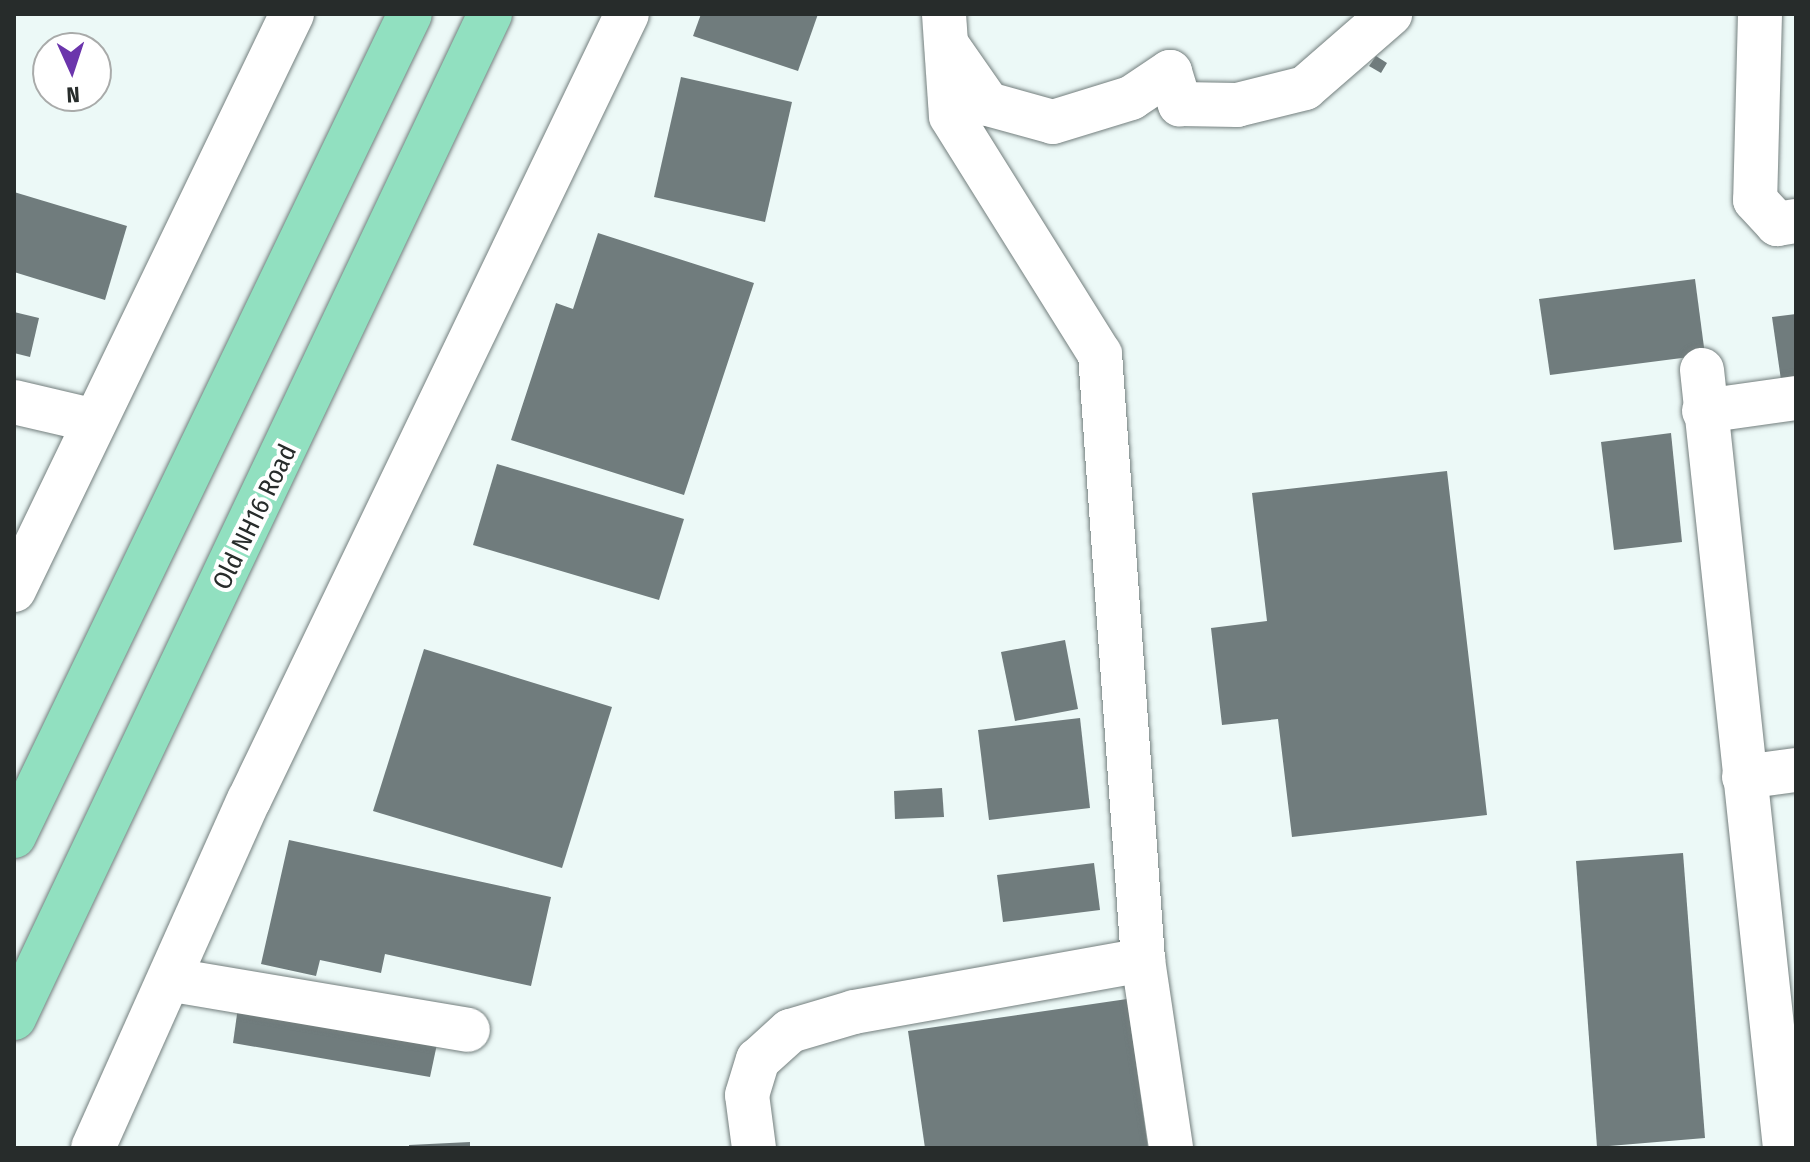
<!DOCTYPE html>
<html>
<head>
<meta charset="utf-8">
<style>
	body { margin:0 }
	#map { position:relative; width:1810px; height:1162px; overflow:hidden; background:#ecf9f7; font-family:"Fira Sans Condensed",sans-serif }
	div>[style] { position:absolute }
	.building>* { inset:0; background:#707c7d }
	.roads { filter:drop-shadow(0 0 2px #747f7e) drop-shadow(0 0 2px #747f7e) }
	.minor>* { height:44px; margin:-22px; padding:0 22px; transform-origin:22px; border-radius:22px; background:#fff }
	.major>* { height:44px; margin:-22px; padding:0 22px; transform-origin:22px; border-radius:22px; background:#91e0c0 }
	span { translate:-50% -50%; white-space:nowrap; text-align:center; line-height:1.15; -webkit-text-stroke:8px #fff; paint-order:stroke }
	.street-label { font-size:26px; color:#272c2b }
	.frame { position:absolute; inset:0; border:16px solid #272c2b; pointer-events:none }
	.north { position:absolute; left:32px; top:32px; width:80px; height:80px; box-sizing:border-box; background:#fff; border:2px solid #a9abaa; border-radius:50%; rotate:177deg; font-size:22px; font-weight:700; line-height:32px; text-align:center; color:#272c2b }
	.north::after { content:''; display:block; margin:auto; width:28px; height:36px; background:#6b35ac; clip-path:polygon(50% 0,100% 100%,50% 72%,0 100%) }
</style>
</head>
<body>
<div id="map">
	<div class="building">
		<div style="clip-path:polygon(701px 14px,818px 14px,798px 71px,693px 36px)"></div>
		<div style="clip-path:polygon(1376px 56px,1387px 63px,1381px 73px,1369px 66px)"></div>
		<div style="clip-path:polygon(681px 77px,792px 102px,765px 222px,654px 197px)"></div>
		<div style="clip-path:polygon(14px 192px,127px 226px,105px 300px,14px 272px)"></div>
		<div style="clip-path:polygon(598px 233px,754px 283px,684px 495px,511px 440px,556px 303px,573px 309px)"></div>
		<div style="clip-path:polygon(1695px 279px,1705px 355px,1550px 375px,1539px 299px)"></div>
		<div style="clip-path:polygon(14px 312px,39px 318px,30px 357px,14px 353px)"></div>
		<div style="clip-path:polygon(1796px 314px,1796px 392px,1783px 394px,1772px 317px)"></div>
		<div style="clip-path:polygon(1671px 433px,1682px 542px,1614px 550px,1601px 442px)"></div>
		<div style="clip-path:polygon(497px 464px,684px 519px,659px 600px,473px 545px)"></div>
		<div style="clip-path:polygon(1447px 471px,1487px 815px,1292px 837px,1278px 719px,1222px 725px,1211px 628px,1267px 621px,1252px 493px)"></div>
		<div style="clip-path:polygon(1065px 640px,1078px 709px,1015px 721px,1001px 652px)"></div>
		<div style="clip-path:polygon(424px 649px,612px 707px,562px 868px,373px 811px)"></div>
		<div style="clip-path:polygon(1080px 718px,1090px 808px,989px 820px,978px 730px)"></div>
		<div style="clip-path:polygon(942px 788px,944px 817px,895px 819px,894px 791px)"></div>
		<div style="clip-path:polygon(289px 840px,551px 897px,531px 986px,385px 954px,381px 973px,320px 960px,316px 976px,261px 964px)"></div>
		<div style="clip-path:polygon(1683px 853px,1705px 1138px,1597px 1147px,1576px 861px)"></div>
		<div style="clip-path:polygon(1094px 863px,1100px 910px,1003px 922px,997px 875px)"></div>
		<div style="clip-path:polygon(1127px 999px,1148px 1148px,925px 1148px,908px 1031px)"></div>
		<div style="clip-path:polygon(238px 1007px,437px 1044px,430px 1077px,233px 1043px)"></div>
		<div style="clip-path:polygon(470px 1142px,470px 1148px,409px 1148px,409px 1145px)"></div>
	</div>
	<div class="roads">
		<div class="minor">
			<div style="left:944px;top:14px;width:102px;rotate:86.1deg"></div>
			<div style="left:951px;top:116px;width:281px;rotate:58deg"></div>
			<div style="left:1100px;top:354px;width:608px;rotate:85.94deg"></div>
			<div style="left:1143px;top:960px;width:190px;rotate:81.5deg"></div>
			<div style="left:1760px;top:14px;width:186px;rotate:91.5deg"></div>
			<div style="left:1755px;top:200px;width:33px;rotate:47deg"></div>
			<div style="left:1777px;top:224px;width:19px;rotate:-9deg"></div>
			<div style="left:947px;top:45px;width:72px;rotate:55.2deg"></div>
			<div style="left:988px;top:104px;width:67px;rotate:15.5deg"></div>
			<div style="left:1053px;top:122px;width:82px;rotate:-17.1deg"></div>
			<div style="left:1131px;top:98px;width:47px;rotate:-33.7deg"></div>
			<div style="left:1170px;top:72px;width:34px;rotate:73deg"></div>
			<div style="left:1180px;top:104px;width:57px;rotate:1deg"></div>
			<div style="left:1237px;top:105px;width:70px;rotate:-14deg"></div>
			<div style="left:1305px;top:88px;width:113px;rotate:-41deg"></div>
			<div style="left:1702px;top:370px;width:782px;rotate:83.91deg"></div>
			<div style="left:14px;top:402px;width:83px;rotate:13.2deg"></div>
			<div style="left:1704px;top:411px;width:93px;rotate:-8deg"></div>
			<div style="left:14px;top:590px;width:640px;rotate:-64.24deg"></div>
			<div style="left:1744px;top:777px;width:52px;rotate:-7.7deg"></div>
			<div style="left:173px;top:980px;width:299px;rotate:9.6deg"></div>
			<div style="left:93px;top:1148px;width:381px;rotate:-65.9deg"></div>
			<div style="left:249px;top:800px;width:872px;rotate:-64.32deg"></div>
			<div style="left:754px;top:1148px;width:53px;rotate:-97.5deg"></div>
			<div style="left:747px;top:1095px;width:37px;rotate:-73deg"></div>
			<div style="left:758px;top:1060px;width:43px;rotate:-42.2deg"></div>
			<div style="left:790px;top:1031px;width:67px;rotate:-16.5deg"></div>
			<div style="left:854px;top:1012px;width:294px;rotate:-10.2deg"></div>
		</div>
		<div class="major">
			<div style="left:14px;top:836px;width:912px;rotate:-64.28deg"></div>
			<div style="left:14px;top:1018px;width:1111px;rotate:-64.63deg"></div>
		</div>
	</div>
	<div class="street-label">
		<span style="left:255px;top:517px;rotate:-64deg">Old NH16 Road</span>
	</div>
	<div class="frame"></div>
	<div class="north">N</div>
</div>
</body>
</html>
